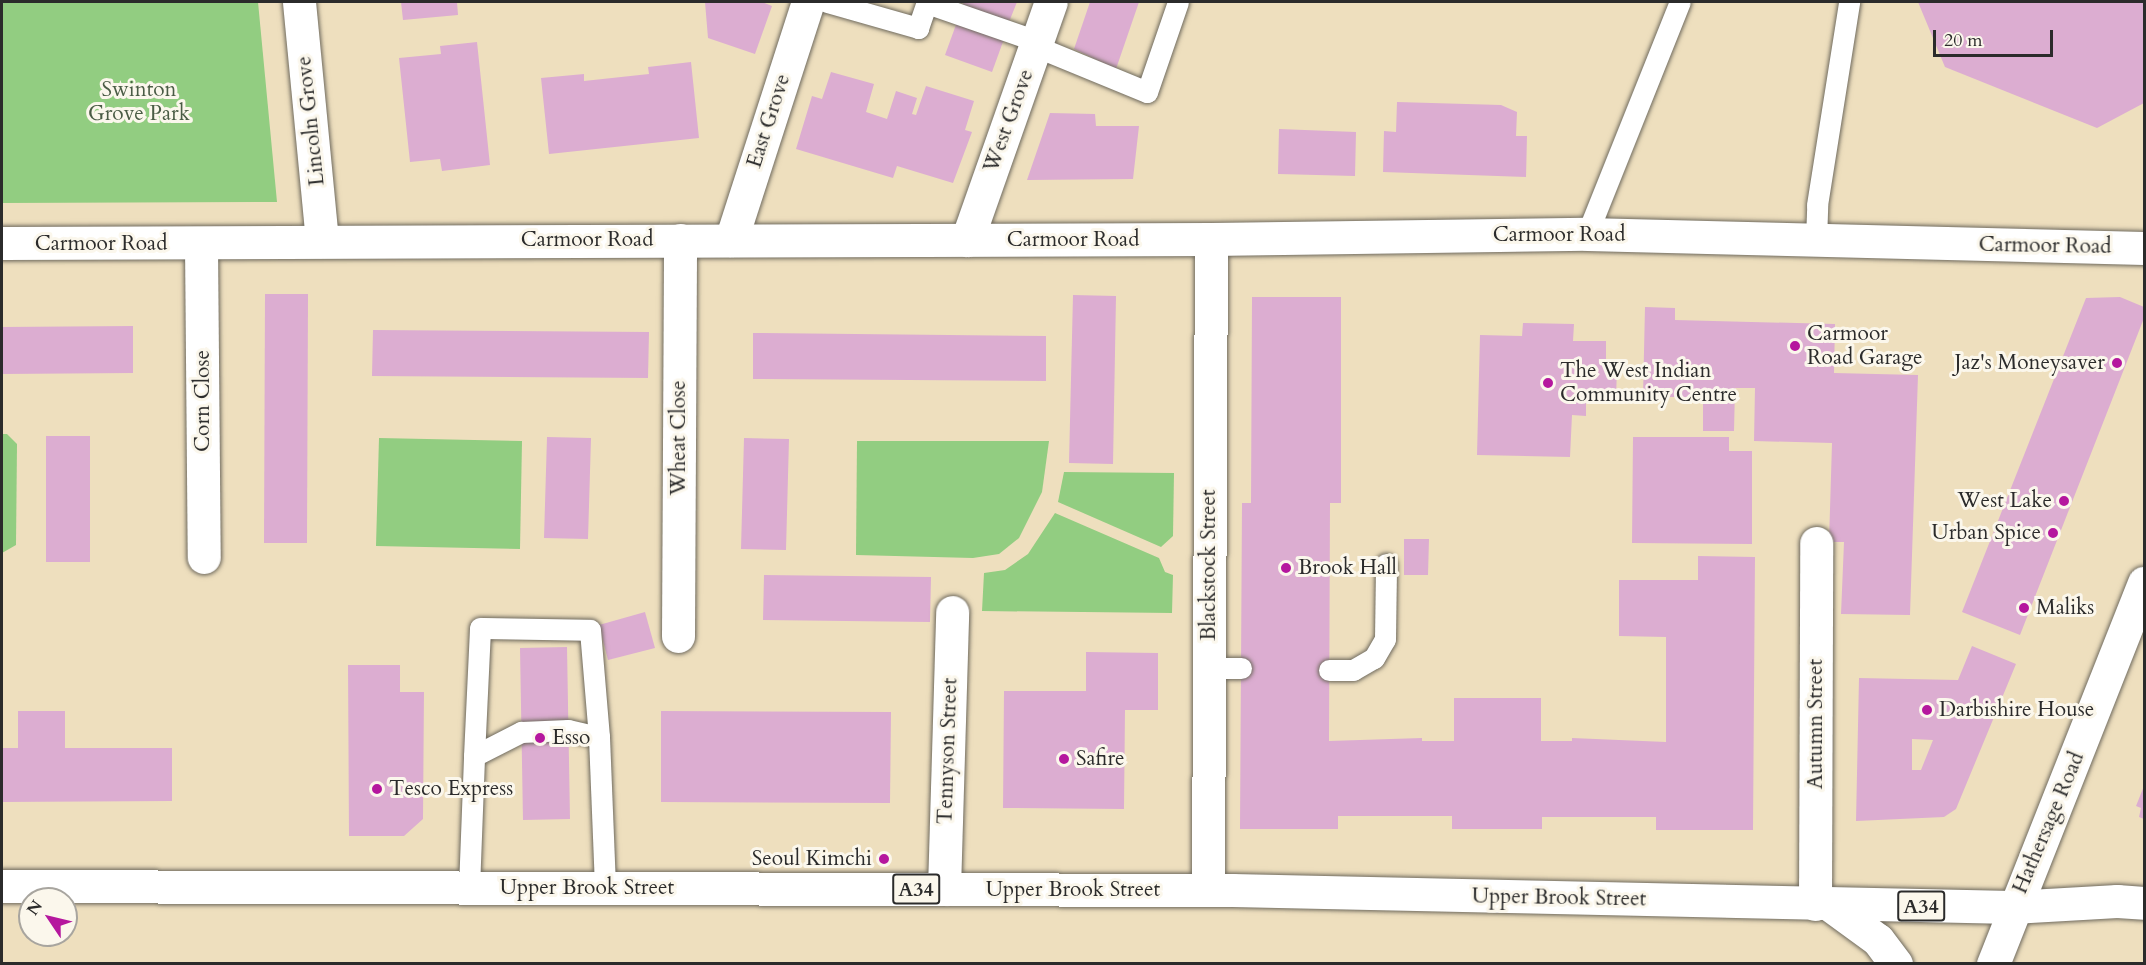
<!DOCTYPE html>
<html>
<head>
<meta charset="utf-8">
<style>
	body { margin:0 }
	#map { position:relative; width:2146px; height:965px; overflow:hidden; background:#eedfbe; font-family:Cardo,serif }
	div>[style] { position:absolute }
	.green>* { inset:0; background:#92cd81 }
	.building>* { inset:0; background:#dcadd1 }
	.roads { filter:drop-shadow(0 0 2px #6f6a5e) drop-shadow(0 0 2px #6f6a5e) }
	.service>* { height:21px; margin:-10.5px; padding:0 10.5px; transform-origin:10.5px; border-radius:10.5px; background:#fff }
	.minor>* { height:33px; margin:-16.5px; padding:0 16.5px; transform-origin:16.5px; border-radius:16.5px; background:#fff }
	.tertiary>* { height:33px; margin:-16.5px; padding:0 16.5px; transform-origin:16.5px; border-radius:16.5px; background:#fff }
	.trunk>* { height:33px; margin:-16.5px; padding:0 16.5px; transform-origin:16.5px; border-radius:16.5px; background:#fff }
	.dots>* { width:16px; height:16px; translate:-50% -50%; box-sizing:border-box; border:3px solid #fbf7ec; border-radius:50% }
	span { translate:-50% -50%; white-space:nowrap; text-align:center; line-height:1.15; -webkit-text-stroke:6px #fbf7ec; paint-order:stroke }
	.shield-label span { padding:2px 4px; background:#fbf7ec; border:2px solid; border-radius:4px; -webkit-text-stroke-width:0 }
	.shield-label { font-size:20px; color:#2b2b2b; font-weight:700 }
	.park-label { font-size:21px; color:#4a5c45 }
	.street-label { font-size:21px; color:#2b2b2b }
	.poi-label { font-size:21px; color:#2b2b2b }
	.left { translate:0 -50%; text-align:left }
	.right { translate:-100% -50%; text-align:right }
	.frame { position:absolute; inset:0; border:3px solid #2b2b2b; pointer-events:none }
	.north { position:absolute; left:18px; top:887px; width:60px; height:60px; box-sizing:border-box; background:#fbf7ec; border:2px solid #a8a59f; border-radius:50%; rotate:305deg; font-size:16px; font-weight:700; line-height:24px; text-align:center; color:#2b2b2b }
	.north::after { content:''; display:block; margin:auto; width:21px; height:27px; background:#b5179e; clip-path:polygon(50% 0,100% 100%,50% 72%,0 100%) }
	.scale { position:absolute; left:1933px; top:30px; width:120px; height:27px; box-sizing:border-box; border:3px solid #2b2b2b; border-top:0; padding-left:8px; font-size:18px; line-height:21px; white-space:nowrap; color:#2b2b2b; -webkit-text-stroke:4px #fbf7ec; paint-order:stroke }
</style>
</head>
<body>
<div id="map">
	<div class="green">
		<div style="clip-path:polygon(2px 2px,258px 2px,277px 202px,2px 203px)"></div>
		<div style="clip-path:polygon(2px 434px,7px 434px,17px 444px,16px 545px,2px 553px)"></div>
		<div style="clip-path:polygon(379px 438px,522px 441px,520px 549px,376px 546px)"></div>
		<div style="clip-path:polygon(857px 441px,1049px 441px,1042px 492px,1019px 538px,999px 554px,973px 558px,856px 555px)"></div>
		<div style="clip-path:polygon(1064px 472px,1174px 473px,1173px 536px,1161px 547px,1058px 502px)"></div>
		<div style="clip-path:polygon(1055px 513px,1159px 558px,1165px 572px,1173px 575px,1172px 613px,982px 611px,984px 573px,1005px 570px,1028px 554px)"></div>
	</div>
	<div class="building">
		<div style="clip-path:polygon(401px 2px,457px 2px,458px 15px,403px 20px)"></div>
		<div style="clip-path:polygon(705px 2px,762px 2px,772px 6px,755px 54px,708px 38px)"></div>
		<div style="clip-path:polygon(964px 2px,1017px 2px,1009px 22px,962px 6px)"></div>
		<div style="clip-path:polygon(1090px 2px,1139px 2px,1116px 69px,1074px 49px)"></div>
		<div style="clip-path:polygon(1918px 2px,2144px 2px,2144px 103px,2097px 128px,1945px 67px)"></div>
		<div style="clip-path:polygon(957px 22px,1004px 39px,992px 72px,945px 55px)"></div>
		<div style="clip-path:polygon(477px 42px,490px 165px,442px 171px,440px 159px,410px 162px,399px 58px,441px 54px,440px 46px)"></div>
		<div style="clip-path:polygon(691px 62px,699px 138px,549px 154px,541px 78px,584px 74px,584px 81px,649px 74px,648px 67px)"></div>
		<div style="clip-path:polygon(831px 72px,874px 84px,866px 112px,887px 119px,896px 91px,917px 98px,912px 114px,916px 115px,926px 86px,974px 101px,965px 130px,972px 132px,953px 183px,897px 166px,893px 178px,796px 149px,812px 96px,822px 99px)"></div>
		<div style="clip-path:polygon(1397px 102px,1501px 105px,1517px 112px,1516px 136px,1527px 136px,1526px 177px,1383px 172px,1384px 131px,1396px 132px)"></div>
		<div style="clip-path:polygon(1050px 113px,1095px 114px,1096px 126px,1139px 126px,1133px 179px,1027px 180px)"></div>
		<div style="clip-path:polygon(1279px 129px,1356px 132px,1355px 176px,1278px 174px)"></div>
		<div style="clip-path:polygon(265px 294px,308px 294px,307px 543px,264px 543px)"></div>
		<div style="clip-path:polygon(1073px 295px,1116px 296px,1113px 464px,1069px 463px)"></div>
		<div style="clip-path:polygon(1252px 297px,1341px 297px,1341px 503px,1330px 503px,1329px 741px,1422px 738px,1422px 741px,1454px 741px,1454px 698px,1541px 698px,1541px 741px,1572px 741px,1572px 738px,1666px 742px,1666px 637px,1619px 636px,1619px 580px,1698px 580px,1698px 556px,1755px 557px,1753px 830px,1656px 830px,1656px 817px,1542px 817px,1542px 829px,1452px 829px,1452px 816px,1338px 816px,1338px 829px,1240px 829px,1242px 503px,1251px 503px)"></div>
		<div style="clip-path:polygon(2120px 297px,2144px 307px,2144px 318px,2020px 635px,1962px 612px,2086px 298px)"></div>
		<div style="clip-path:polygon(1645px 307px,1675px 308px,1675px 320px,1835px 324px,1834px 373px,1918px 375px,1910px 615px,1841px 614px,1844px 542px,1829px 542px,1832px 443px,1754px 441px,1755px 388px,1735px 388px,1734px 431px,1703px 431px,1703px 398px,1643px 396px)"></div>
		<div style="clip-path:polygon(1523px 323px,1574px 324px,1573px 341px,1606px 341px,1606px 364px,1617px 364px,1616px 402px,1586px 402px,1586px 416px,1572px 415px,1570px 457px,1477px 455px,1480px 335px,1522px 336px)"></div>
		<div style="clip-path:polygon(133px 326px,133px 373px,2px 374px,2px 327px)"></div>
		<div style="clip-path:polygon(373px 330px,649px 332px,648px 378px,372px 376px)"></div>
		<div style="clip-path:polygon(753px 333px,1046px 336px,1046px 381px,753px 379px)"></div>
		<div style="clip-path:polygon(46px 436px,90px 436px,90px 562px,46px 562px)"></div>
		<div style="clip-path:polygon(547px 437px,591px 438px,588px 539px,544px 538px)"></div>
		<div style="clip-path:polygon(1633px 437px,1729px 437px,1729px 451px,1752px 451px,1752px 544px,1632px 543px)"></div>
		<div style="clip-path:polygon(744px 438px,789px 439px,786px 550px,741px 549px)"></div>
		<div style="clip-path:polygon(1404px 539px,1429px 539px,1428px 575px,1404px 575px)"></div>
		<div style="clip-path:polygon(764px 575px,931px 577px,930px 622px,763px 620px)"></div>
		<div style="clip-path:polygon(645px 612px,655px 648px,608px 660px,599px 625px)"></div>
		<div style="clip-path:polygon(evenodd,1972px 646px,2016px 664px,1956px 809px,1944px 817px,1856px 821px,1859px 678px,1958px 680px,1972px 646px,1912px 739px,1933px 740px,1921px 770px,1912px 770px,1912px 739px)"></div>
		<div style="clip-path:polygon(567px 647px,570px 819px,523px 820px,520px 648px)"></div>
		<div style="clip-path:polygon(1086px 652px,1158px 653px,1158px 710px,1125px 710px,1124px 809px,1003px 808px,1004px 691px,1086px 691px)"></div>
		<div style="clip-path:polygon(348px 665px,400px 665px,400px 692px,424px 692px,423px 819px,404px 836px,349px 836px)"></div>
		<div style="clip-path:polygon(18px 711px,65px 711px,65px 748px,172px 748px,172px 801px,2px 802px,2px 748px,18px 748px)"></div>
		<div style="clip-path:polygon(661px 711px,891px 712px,890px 803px,661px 802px)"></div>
		<div style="clip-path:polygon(2144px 786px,2144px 819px,2139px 817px,2141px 808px,2136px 806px)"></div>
	</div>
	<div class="roads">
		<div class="service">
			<div style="left:827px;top:2px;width:95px;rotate:15.9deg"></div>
			<div style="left:918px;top:28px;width:28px;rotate:-71deg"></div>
			<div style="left:927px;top:3px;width:116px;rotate:19.1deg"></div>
			<div style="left:1035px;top:46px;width:121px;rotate:22.3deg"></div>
			<div style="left:1147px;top:92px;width:95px;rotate:-71deg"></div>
			<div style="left:1587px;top:234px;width:250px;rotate:-68.2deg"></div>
			<div style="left:1816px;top:241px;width:36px;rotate:-88deg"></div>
			<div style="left:1817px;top:205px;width:206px;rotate:-81deg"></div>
			<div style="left:1209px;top:668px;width:32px"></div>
			<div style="left:1329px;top:670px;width:24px"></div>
			<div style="left:1353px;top:670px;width:24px;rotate:-30deg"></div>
			<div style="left:1374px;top:658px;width:22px;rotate:-60deg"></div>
			<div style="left:1385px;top:639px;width:75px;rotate:-89.2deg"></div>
			<div style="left:474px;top:756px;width:128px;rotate:-87.3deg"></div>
			<div style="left:480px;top:628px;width:110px;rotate:1deg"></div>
			<div style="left:590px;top:630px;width:107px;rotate:85.2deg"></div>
			<div style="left:469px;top:888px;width:132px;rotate:-87.8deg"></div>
			<div style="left:474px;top:756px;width:53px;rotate:-27.1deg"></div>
			<div style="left:521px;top:732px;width:47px;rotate:-2.4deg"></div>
			<div style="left:568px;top:730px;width:32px;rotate:13deg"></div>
			<div style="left:599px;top:737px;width:151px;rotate:87.7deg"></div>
		</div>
		<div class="minor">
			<div style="left:299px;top:2px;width:240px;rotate:84.5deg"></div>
			<div style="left:731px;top:240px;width:250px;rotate:-72.1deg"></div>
			<div style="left:967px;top:240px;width:252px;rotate:-70.6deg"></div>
			<div style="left:2px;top:243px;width:1209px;rotate:-0.19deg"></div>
			<div style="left:1211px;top:239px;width:376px;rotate:-0.8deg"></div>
			<div style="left:1587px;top:234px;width:557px;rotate:1.44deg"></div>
			<div style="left:201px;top:244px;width:313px;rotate:89.5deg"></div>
			<div style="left:678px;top:636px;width:396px;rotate:-89.7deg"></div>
			<div style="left:944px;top:889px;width:277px;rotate:-88.3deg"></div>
			<div style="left:1208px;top:890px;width:651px;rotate:-89.74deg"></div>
			<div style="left:1815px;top:904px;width:361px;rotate:-89.8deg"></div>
		</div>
		<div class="tertiary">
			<div style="left:1830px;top:905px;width:59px;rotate:36.1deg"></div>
			<div style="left:1878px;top:940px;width:30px;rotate:53deg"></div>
			<div style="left:1993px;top:964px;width:410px;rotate:-68.4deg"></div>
		</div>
		<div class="trunk">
			<div style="left:2px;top:886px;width:1230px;rotate:0.19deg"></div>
			<div style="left:1232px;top:890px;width:780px;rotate:1.25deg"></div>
			<div style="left:2012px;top:907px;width:105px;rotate:-3.3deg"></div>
			<div style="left:2117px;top:901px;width:27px;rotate:4deg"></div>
		</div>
	</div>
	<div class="dots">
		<div style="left:1795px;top:346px;background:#b5179e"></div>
		<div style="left:2117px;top:363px;background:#b5179e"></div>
		<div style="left:1548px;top:383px;background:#b5179e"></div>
		<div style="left:2064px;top:501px;background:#b5179e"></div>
		<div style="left:2053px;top:533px;background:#b5179e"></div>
		<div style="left:1286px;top:568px;background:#b5179e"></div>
		<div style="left:2024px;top:608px;background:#b5179e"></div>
		<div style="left:1927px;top:710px;background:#b5179e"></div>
		<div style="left:540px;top:738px;background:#b5179e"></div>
		<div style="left:1064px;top:759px;background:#b5179e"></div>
		<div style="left:377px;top:789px;background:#b5179e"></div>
		<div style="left:884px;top:859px;background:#b5179e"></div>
	</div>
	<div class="shield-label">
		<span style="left:916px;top:889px">A34</span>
		<span style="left:1921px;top:906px">A34</span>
	</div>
	<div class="park-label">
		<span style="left:139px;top:102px">Swinton<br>Grove Park</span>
	</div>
	<div class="street-label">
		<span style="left:311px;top:121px;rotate:-96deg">Lincoln Grove</span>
		<span style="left:769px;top:121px;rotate:-72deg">East Grove</span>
		<span style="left:1009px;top:121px;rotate:-70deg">West Grove</span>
		<span style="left:1559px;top:235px">Carmoor Road</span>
		<span style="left:587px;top:240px">Carmoor Road</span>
		<span style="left:1073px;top:240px">Carmoor Road</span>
		<span style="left:101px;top:244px">Carmoor Road</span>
		<span style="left:2045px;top:246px;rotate:1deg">Carmoor Road</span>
		<span style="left:203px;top:401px;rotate:-90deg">Corn Close</span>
		<span style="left:679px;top:438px;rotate:-90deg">Wheat Close</span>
		<span style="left:1209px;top:565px;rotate:-90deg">Blackstock Street</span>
		<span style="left:1816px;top:724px;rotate:-90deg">Autumn Street</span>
		<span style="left:948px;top:751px;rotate:-88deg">Tennyson Street</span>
		<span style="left:2049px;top:823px;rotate:-67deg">Hathersage Road</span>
		<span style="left:587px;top:888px">Upper Brook Street</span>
		<span style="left:1073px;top:890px">Upper Brook Street</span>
		<span style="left:1559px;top:898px;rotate:1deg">Upper Brook Street</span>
	</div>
	<div class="poi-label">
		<span class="left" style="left:1807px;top:346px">Carmoor<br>Road Garage</span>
		<span class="right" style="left:2105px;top:363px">Jaz's Moneysaver</span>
		<span class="left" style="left:1560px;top:383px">The West Indian<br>Community Centre</span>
		<span class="right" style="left:2052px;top:501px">West Lake</span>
		<span class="right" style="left:2041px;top:533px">Urban Spice</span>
		<span class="left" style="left:1298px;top:568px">Brook Hall</span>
		<span class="left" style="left:2036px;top:608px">Maliks</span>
		<span class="left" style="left:1939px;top:710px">Darbishire House</span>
		<span class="left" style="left:552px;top:738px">Esso</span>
		<span class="left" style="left:1076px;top:759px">Safire</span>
		<span class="left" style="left:389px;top:789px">Tesco Express</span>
		<span class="right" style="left:872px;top:859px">Seoul Kimchi</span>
	</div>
	<div class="frame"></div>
	<div class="north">N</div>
	<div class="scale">20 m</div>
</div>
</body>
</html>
